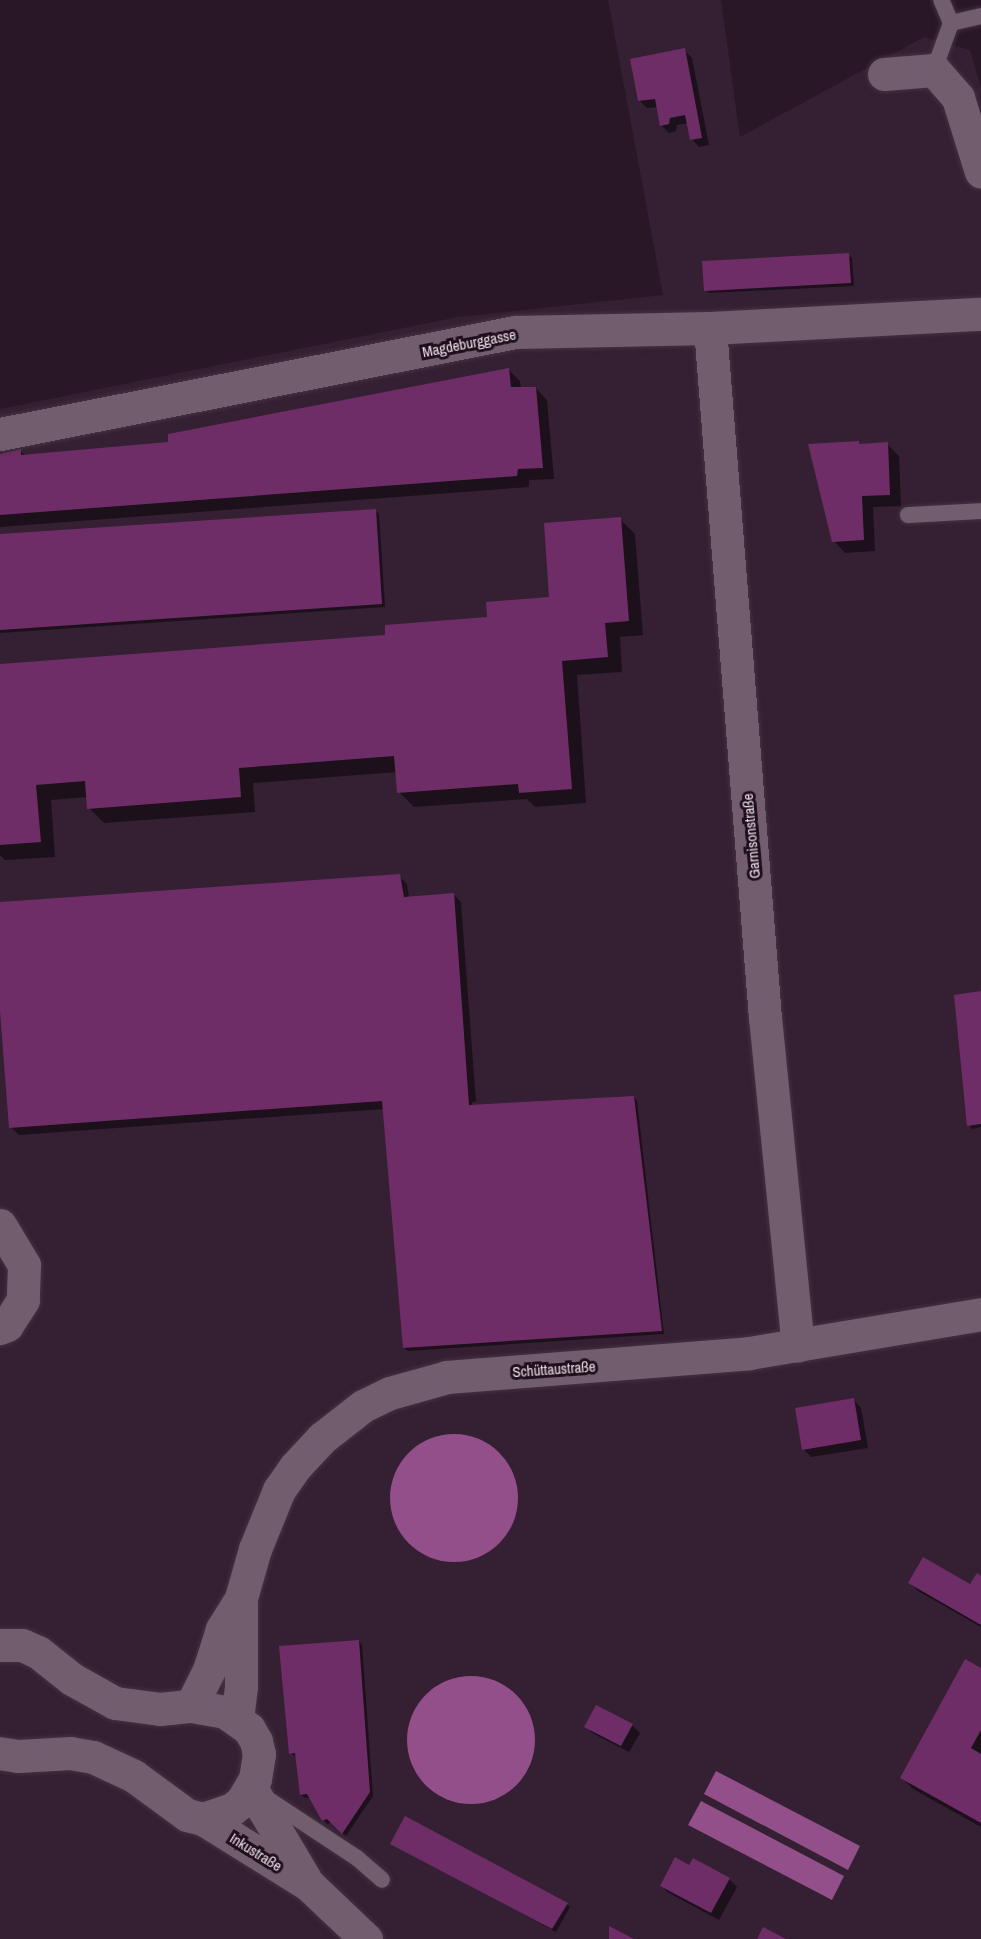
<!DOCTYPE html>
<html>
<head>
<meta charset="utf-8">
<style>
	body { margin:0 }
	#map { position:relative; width:981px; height:1939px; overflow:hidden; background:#291726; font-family:"Archivo Narrow",sans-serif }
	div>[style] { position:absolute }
	.built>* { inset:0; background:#351f32 }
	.water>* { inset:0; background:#934f8a }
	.round { border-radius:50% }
	.shadow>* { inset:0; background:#0007 }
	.building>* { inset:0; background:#6f2d67 }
	.roads { filter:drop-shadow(0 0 2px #41333f) drop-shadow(0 0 2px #41333f) }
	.lane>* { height:16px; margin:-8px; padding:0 8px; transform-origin:8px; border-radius:8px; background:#725d6f }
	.street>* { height:33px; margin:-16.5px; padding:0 16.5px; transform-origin:16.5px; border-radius:16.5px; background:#725d6f }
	span { translate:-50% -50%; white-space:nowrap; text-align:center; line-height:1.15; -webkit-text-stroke:6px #1f0e1c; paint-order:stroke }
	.street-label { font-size:15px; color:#ebdfe9 }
</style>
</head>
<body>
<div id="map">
	<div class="built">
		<div style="clip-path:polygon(608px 0,721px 0,740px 137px,924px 37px,970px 50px,981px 88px,981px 1939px,0 1939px,0 409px,458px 317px,663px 295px)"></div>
	</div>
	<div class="water">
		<div class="round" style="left:390px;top:1434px;width:128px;height:128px"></div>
		<div class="round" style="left:407px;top:1676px;width:128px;height:128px"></div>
		<div style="clip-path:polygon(716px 1771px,860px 1846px,848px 1870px,704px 1794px)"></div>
		<div style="clip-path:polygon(701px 1801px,844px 1876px,832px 1900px,688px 1825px)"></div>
	</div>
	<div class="shadow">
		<div style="clip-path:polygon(684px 50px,692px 58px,709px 145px,699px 147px,692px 139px,688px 123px,677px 125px,676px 131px,669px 133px,661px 125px,658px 107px,647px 108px,640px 101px)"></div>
		<div style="clip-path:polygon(848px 255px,852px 258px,854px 286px,709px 293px,705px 290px)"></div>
		<div style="clip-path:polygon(509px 370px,520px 381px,521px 389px,536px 388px,547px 400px,554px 479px,529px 480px,529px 487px,0 527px,0 456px,20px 451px,26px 456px,170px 443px)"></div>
		<div style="clip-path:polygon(887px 444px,899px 456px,901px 506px,873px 507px,875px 551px,845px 553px,834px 541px)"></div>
		<div style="clip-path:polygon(375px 510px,379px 514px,385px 607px,0 633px,0 535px)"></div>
		<div style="clip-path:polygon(620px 519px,635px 534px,643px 635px,620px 637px,622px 672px,577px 675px,586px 803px,535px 807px,527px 799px,414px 807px,399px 792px,397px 772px,253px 783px,255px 812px,104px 823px,89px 808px,88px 797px,51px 800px,55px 857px,5px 860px,0 855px,0 666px,387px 637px,489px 619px,551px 599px)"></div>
		<div style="clip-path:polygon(399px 876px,407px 884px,409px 898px,453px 894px,461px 902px,476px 1102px,472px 1102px,472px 1107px,634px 1097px,637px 1101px,664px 1334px,408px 1351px,404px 1348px,384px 1109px,19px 1135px,11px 1127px,0 992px,0 904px)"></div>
		<div style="clip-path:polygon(981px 992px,981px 1127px,972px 1129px,969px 1125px)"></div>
		<div style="clip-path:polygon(854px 1400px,861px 1408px,868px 1448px,811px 1457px,803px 1449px)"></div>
		<div style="clip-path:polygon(981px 1577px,981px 1627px,918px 1591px,910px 1583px,971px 1586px)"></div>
		<div style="clip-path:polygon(359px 1641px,362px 1645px,373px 1796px,346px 1836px,332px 1822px,327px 1824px,324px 1820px,311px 1797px,305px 1798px,301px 1795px,297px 1757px,290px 1753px)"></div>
		<div style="clip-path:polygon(981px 1669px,981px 1827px,913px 1789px,901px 1777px)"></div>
		<div style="clip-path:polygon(632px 1725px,640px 1733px,629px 1752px,594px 1734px,586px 1727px)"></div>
		<div style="clip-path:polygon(392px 1843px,567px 1904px,570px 1907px,556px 1932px)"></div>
		<div style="clip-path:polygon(689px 1867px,729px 1879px,737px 1887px,719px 1920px,669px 1893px,661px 1886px)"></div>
	</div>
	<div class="building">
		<div style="clip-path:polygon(685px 48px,702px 138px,690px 140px,685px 115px,670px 118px,669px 124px,660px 126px,655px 99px,638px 101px,630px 59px)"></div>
		<div style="clip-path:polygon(849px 253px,851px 283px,704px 291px,702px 261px)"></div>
		<div style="clip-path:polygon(509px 368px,511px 387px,536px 387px,543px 468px,518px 469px,517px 476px,0 515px,0 454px,21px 449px,21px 455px,168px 442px,168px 434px)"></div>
		<div style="clip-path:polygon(859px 441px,859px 444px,888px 442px,890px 495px,862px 496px,864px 540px,832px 542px,808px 444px)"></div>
		<div style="clip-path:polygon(376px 509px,382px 604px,0 630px,0 534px)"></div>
		<div style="clip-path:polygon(621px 517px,629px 621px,605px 623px,608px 657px,562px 661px,572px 789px,519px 793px,518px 784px,397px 793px,394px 756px,239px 768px,241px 797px,87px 809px,85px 781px,36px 785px,41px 842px,0 845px,0 664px,385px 635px,385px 625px,487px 617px,486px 602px,549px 597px,544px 523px)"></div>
		<div style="clip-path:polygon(400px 874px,404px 897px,454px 893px,469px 1105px,634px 1096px,662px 1331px,403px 1348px,382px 1101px,9px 1128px,0 1011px,0 902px)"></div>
		<div style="clip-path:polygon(981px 991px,981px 1124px,967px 1126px,954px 995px)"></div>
		<div style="clip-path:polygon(854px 1398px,861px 1440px,802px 1450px,795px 1408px)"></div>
		<div style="clip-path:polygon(923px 1557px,970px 1584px,977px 1573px,981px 1576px,981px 1625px,908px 1583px)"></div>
		<div style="clip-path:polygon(359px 1640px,370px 1792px,342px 1834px,327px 1819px,322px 1821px,307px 1794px,300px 1795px,295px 1753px,289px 1754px,279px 1646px)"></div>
		<div style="clip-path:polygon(965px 1659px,981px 1668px,981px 1730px,971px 1748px,981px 1754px,981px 1823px,900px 1778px)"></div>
		<div style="clip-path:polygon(596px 1705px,633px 1724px,621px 1746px,584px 1727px)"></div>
		<div style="clip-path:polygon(405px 1816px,568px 1903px,552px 1929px,390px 1844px)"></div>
		<div style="clip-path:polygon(675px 1857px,689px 1865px,693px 1858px,730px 1878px,711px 1913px,660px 1886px)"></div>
		<div style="clip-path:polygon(609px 1926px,634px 1939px,609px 1939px)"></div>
		<div style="clip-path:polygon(763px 1927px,786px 1939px,757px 1939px)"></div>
	</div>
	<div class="roads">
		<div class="lane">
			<div style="left:951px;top:23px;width:31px;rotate:-13deg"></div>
			<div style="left:934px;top:70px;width:50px;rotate:-70.1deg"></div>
			<div style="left:951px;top:23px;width:25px;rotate:-113deg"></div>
			<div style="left:908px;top:515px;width:73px;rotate:-3.1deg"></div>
			<div style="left:263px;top:1796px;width:113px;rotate:33.4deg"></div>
			<div style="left:357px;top:1858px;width:33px;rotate:41deg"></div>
		</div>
		<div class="street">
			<div style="left:884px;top:74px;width:50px;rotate:-4.6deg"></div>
			<div style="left:934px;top:70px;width:37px;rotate:49deg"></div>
			<div style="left:958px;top:98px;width:77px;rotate:72.7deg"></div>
			<div style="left:710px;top:328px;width:691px;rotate:85.44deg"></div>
			<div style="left:765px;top:1017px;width:330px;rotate:84.3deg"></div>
			<div style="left:0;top:434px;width:525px;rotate:-11.2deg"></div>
			<div style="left:515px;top:332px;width:195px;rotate:-1.2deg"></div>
			<div style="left:710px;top:328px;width:271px;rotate:-3deg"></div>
			<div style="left:0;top:1225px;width:47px;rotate:59deg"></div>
			<div style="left:24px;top:1265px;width:35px;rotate:92deg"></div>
			<div style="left:23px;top:1300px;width:30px;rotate:123deg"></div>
			<div style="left:7px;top:1325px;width:8px;rotate:157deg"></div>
			<div style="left:0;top:1645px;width:22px"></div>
			<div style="left:22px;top:1645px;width:17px;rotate:24deg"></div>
			<div style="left:38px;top:1652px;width:43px;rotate:38.5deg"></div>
			<div style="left:72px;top:1679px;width:49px;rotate:29.2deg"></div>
			<div style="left:115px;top:1703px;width:45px;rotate:7.6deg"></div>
			<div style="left:160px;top:1709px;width:31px;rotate:-6deg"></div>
			<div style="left:191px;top:1706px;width:35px;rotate:10deg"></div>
			<div style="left:225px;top:1712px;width:29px;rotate:35deg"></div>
			<div style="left:249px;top:1729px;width:14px;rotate:60deg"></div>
			<div style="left:256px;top:1741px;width:13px;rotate:77deg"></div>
			<div style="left:259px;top:1754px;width:25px;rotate:99deg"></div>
			<div style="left:255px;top:1779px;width:27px;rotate:121deg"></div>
			<div style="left:241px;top:1802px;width:11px;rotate:142deg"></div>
			<div style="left:232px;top:1809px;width:31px;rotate:161deg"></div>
			<div style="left:203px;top:1819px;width:16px;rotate:-166deg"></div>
			<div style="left:187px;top:1815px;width:66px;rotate:-143.7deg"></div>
			<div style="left:134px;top:1776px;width:45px;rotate:-155.1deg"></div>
			<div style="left:93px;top:1757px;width:22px;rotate:-170deg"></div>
			<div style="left:71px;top:1753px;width:53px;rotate:176.8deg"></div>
			<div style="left:18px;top:1756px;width:18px;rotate:-171deg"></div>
			<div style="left:191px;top:1706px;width:40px;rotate:-63.4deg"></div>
			<div style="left:209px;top:1670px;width:43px;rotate:-72.4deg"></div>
			<div style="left:222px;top:1629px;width:36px;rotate:-58deg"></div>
			<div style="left:241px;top:1598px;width:51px;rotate:-74.1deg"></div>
			<div style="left:255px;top:1549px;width:64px;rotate:-67.9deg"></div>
			<div style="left:279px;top:1490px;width:28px;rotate:-55deg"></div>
			<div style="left:295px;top:1467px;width:40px;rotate:-47deg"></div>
			<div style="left:322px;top:1438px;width:52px;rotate:-38deg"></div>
			<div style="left:363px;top:1406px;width:30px;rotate:-26deg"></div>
			<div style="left:390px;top:1393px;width:59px;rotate:-15.7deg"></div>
			<div style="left:447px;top:1377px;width:303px;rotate:-4.5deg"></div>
			<div style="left:749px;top:1353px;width:235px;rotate:-9.5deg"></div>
			<div style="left:237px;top:1719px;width:33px;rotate:-83deg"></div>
			<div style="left:241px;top:1686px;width:85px;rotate:-90deg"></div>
			<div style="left:251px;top:1788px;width:106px;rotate:59.3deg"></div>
			<div style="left:203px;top:1819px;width:125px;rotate:31.9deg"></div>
			<div style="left:309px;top:1885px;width:79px;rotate:43.5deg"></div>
		</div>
	</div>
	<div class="street-label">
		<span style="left:469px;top:343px;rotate:-11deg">Magdeburggasse</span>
		<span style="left:751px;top:836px;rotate:-95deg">Garnisonstraße</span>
		<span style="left:554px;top:1369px;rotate:-4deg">Schüttaustraße</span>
		<span style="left:256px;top:1852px;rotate:32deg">Inkustraße</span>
	</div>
</div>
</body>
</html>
